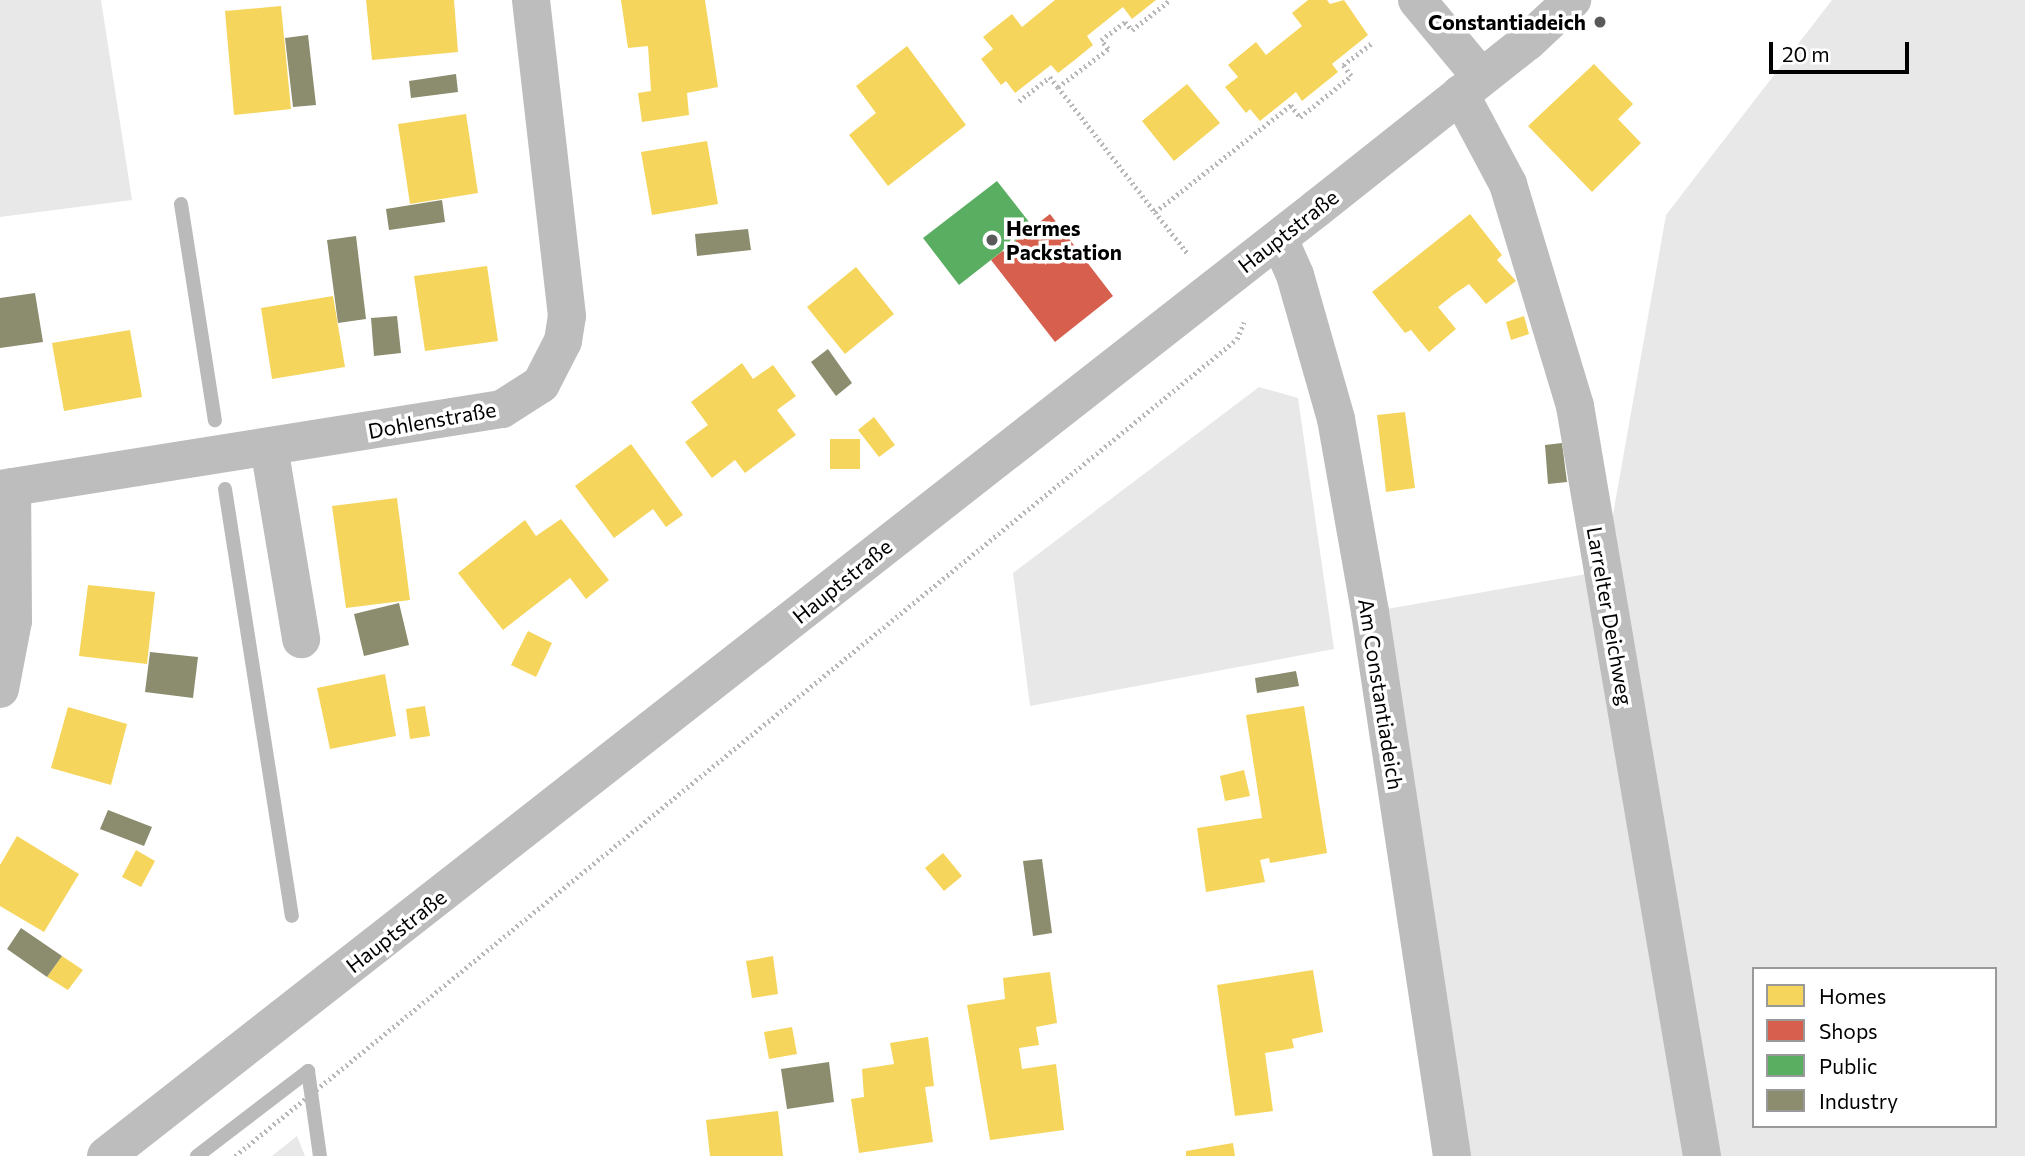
<!DOCTYPE html>
<html>
<head>
<meta charset="utf-8">
<style>
	body { margin:0 }
	#map { position:relative; width:2025px; height:1156px; overflow:hidden; background:#fff; font-family:Commissioner,sans-serif }
	div>[style] { position:absolute }
	.green>* { inset:0; background:#e8e8e8 }
	.homes>* { inset:0; background:#f6d55c }
	.shops>* { inset:0; background:#d6604d }
	.public>* { inset:0; background:#5aae61 }
	.industry>* { inset:0; background:#8c8c6e }
	.stream>* { height:14px; margin:-7px; padding:0 7px; transform-origin:7px; border-radius:7px; background:#bababa }
	.path>* { height:4.5px; margin-top:-2.25px; transform-origin:0; background:repeating-linear-gradient(90deg,#b8b8b8 0 2px,transparent 0 5.5px) }
	.minor>* { height:38px; margin:-19px; padding:0 19px; transform-origin:19px; border-radius:19px; background:#bdbdbd }
	.dots>* { width:19px; height:19px; translate:-50% -50%; box-sizing:border-box; border:4px solid #fff; border-radius:50% }
	span { translate:-50% -50%; white-space:nowrap; text-align:center; line-height:1.15; -webkit-text-stroke:7px #fff; paint-order:stroke }
	.poi-label { font-size:21px; color:#000; font-weight:700 }
	.right { translate:-100% -50%; text-align:right }
	.left { translate:0 -50%; text-align:left }
	.street-label { font-size:21px; color:#000 }
	.legend { position:absolute; left:1752px; top:967px; width:245px; height:161px; box-sizing:border-box; background:#fff; border:2px solid #999; margin:0; padding:9px 12px; list-style:none; font-size:21px; color:#000 }
	.legend li { display:flex; align-items:center; gap:14px; height:35px }
	.legend b { width:35px; border:2px solid #999 }
	.scale { position:absolute; left:1769px; top:42px; width:140px; height:32px; box-sizing:border-box; border:4px solid #000; border-top:0; padding-left:9px; font-size:21px; line-height:24px; white-space:nowrap; color:#000; -webkit-text-stroke:5px #fff; paint-order:stroke }
</style>
</head>
<body>
<div id="map">
	<div class="green">
		<div style="clip-path:polygon(0 0,101px 0,132px 200px,0 217px)"></div>
		<div style="clip-path:polygon(evenodd,1832px 0,2025px 0,2025px 1156px,1452px 1156px,1370px 612px,1603px 571px,1666px 215px,1832px 0,1754px 969px,1995px 969px,1995px 1126px,1754px 1126px,1754px 969px)"></div>
		<div style="clip-path:polygon(1259px 387px,1298px 398px,1334px 649px,1030px 706px,1013px 573px)"></div>
		<div style="clip-path:polygon(297px 1136px,305px 1156px,272px 1156px)"></div>
	</div>
	<div class="homes">
		<div style="clip-path:polygon(366px 0,454px 0,458px 52px,372px 60px)"></div>
		<div style="clip-path:polygon(621px 0,705px 0,718px 87px,687px 93px,689px 115px,642px 122px,638px 93px,651px 91px,648px 46px,628px 48px)"></div>
		<div style="clip-path:polygon(1055px 0,1156px 0,1132px 19px,1123px 7px,1087px 36px,1093px 45px,1076px 59px,1058px 73px,1051px 65px,1015px 93px,1006px 81px,1001px 85px,981px 59px,993px 49px,983px 37px,1012px 14px,1022px 27px)"></div>
		<div style="clip-path:polygon(1308px 0,1327px 0,1330px 4px,1344px 0,1368px 35px,1332px 64px,1338px 72px,1302px 101px,1296px 92px,1260px 121px,1250px 109px,1246px 113px,1225px 87px,1238px 77px,1228px 65px,1256px 42px,1266px 55px,1302px 26px,1292px 13px)"></div>
		<div style="clip-path:polygon(281px 6px,291px 109px,234px 115px,225px 11px)"></div>
		<div style="clip-path:polygon(907px 46px,966px 125px,888px 186px,849px 135px,876px 113px,856px 86px)"></div>
		<div style="clip-path:polygon(1594px 64px,1633px 104px,1618px 119px,1641px 143px,1592px 192px,1528px 126px)"></div>
		<div style="clip-path:polygon(1187px 84px,1220px 123px,1174px 161px,1142px 121px)"></div>
		<div style="clip-path:polygon(466px 114px,478px 193px,410px 204px,398px 124px)"></div>
		<div style="clip-path:polygon(707px 141px,718px 204px,652px 215px,641px 152px)"></div>
		<div style="clip-path:polygon(1470px 214px,1502px 255px,1497px 260px,1516px 281px,1486px 304px,1469px 284px,1453px 295px,1438px 307px,1456px 329px,1429px 352px,1411px 330px,1405px 333px,1372px 292px)"></div>
		<div style="clip-path:polygon(487px 266px,498px 341px,425px 351px,414px 276px)"></div>
		<div style="clip-path:polygon(856px 267px,894px 314px,845px 354px,807px 307px)"></div>
		<div style="clip-path:polygon(333px 296px,345px 367px,272px 379px,261px 308px)"></div>
		<div style="clip-path:polygon(1524px 316px,1529px 334px,1511px 340px,1506px 322px)"></div>
		<div style="clip-path:polygon(130px 330px,142px 397px,64px 411px,52px 343px)"></div>
		<div style="clip-path:polygon(742px 363px,753px 379px,773px 365px,796px 396px,777px 410px,796px 435px,745px 473px,735px 460px,712px 478px,685px 442px,708px 425px,691px 402px)"></div>
		<div style="clip-path:polygon(1405px 412px,1415px 488px,1386px 492px,1377px 415px)"></div>
		<div style="clip-path:polygon(874px 417px,895px 445px,879px 457px,858px 430px)"></div>
		<div style="clip-path:polygon(830px 439px,860px 439px,860px 469px,830px 469px)"></div>
		<div style="clip-path:polygon(631px 444px,683px 515px,666px 527px,653px 509px,614px 538px,575px 486px)"></div>
		<div style="clip-path:polygon(397px 498px,410px 600px,346px 608px,332px 506px)"></div>
		<div style="clip-path:polygon(561px 519px,609px 580px,586px 599px,570px 578px,503px 630px,458px 573px,525px 520px,536px 536px)"></div>
		<div style="clip-path:polygon(88px 585px,155px 592px,147px 664px,79px 656px)"></div>
		<div style="clip-path:polygon(528px 631px,552px 643px,536px 677px,511px 665px)"></div>
		<div style="clip-path:polygon(385px 674px,396px 736px,330px 749px,317px 688px)"></div>
		<div style="clip-path:polygon(425px 706px,430px 736px,410px 739px,406px 709px)"></div>
		<div style="clip-path:polygon(1304px 706px,1327px 853px,1270px 863px,1269px 858px,1260px 860px,1265px 882px,1206px 892px,1197px 828px,1262px 818px,1246px 715px)"></div>
		<div style="clip-path:polygon(68px 707px,127px 724px,111px 785px,51px 768px)"></div>
		<div style="clip-path:polygon(1244px 770px,1250px 796px,1225px 801px,1220px 776px)"></div>
		<div style="clip-path:polygon(17px 836px,79px 874px,44px 932px,0 906px,0 865px)"></div>
		<div style="clip-path:polygon(136px 850px,155px 861px,141px 887px,122px 877px)"></div>
		<div style="clip-path:polygon(943px 853px,962px 876px,944px 891px,925px 868px)"></div>
		<div style="clip-path:polygon(62px 956px,83px 970px,68px 990px,47px 977px)"></div>
		<div style="clip-path:polygon(773px 956px,778px 994px,752px 998px,746px 961px)"></div>
		<div style="clip-path:polygon(1313px 970px,1323px 1032px,1292px 1039px,1294px 1048px,1265px 1053px,1273px 1111px,1235px 1116px,1217px 985px)"></div>
		<div style="clip-path:polygon(1050px 972px,1057px 1023px,1036px 1027px,1039px 1045px,1019px 1048px,1022px 1069px,1056px 1064px,1064px 1130px,990px 1140px,967px 1005px,1005px 999px,1003px 978px)"></div>
		<div style="clip-path:polygon(792px 1027px,797px 1054px,769px 1059px,764px 1032px)"></div>
		<div style="clip-path:polygon(928px 1037px,934px 1086px,925px 1087px,933px 1142px,859px 1153px,851px 1099px,864px 1097px,862px 1069px,894px 1064px,890px 1043px)"></div>
		<div style="clip-path:polygon(778px 1111px,783px 1156px,710px 1156px,706px 1120px)"></div>
		<div style="clip-path:polygon(1233px 1143px,1235px 1156px,1186px 1156px,1186px 1151px)"></div>
	</div>
	<div class="shops">
		<div style="clip-path:polygon(1050px 214px,1113px 296px,1055px 342px,991px 260px)"></div>
	</div>
	<div class="public">
		<div style="clip-path:polygon(997px 181px,1033px 227px,959px 285px,923px 238px)"></div>
	</div>
	<div class="industry">
		<div style="clip-path:polygon(308px 35px,316px 105px,293px 107px,285px 38px)"></div>
		<div style="clip-path:polygon(456px 74px,458px 92px,411px 98px,409px 81px)"></div>
		<div style="clip-path:polygon(442px 200px,445px 222px,389px 230px,386px 209px)"></div>
		<div style="clip-path:polygon(748px 229px,751px 250px,697px 256px,695px 234px)"></div>
		<div style="clip-path:polygon(356px 236px,366px 319px,338px 323px,327px 240px)"></div>
		<div style="clip-path:polygon(35px 293px,43px 342px,0 348px,0 298px)"></div>
		<div style="clip-path:polygon(397px 316px,401px 353px,374px 356px,371px 318px)"></div>
		<div style="clip-path:polygon(828px 349px,852px 383px,836px 396px,811px 362px)"></div>
		<div style="clip-path:polygon(1562px 443px,1567px 482px,1548px 484px,1545px 445px)"></div>
		<div style="clip-path:polygon(399px 603px,409px 645px,364px 656px,354px 614px)"></div>
		<div style="clip-path:polygon(150px 652px,198px 657px,193px 698px,145px 692px)"></div>
		<div style="clip-path:polygon(1296px 671px,1299px 686px,1257px 693px,1255px 678px)"></div>
		<div style="clip-path:polygon(108px 810px,152px 827px,144px 846px,100px 829px)"></div>
		<div style="clip-path:polygon(1042px 859px,1052px 933px,1033px 936px,1023px 861px)"></div>
		<div style="clip-path:polygon(21px 928px,62px 956px,47px 977px,7px 949px)"></div>
		<div style="clip-path:polygon(829px 1062px,834px 1102px,787px 1109px,781px 1069px)"></div>
	</div>
	<div class="stream">
		<div style="left:181px;top:204px;width:219px;rotate:81.1deg"></div>
		<div style="left:225px;top:489px;width:432px;rotate:81.1deg"></div>
		<div style="left:197px;top:1156px;width:140px;rotate:-37.4deg"></div>
		<div style="left:308px;top:1071px;width:86px;rotate:82deg"></div>
	</div>
	<div class="path">
		<div style="left:1058px;top:87px;width:158px;rotate:52.2deg"></div>
		<div style="left:1155px;top:212px;width:173px;rotate:-38.2deg"></div>
		<div style="left:1291px;top:105px;width:15px;rotate:53deg"></div>
		<div style="left:1300px;top:117px;width:65px;rotate:-38.8deg"></div>
		<div style="left:1351px;top:76px;width:14px;rotate:-126deg"></div>
		<div style="left:1343px;top:65px;width:38px;rotate:-37deg"></div>
		<div style="left:1019px;top:101px;width:39px;rotate:-38deg"></div>
		<div style="left:1050px;top:77px;width:13px;rotate:51deg"></div>
		<div style="left:1058px;top:87px;width:63px;rotate:-37.2deg"></div>
		<div style="left:1108px;top:49px;width:11px;rotate:-128deg"></div>
		<div style="left:1101px;top:40px;width:30px;rotate:-37deg"></div>
		<div style="left:1125px;top:22px;width:11px;rotate:49deg"></div>
		<div style="left:1132px;top:30px;width:48px;rotate:-38.3deg"></div>
		<div style="left:1155px;top:212px;width:55px;rotate:51.7deg"></div>
		<div style="left:235px;top:1156px;width:1293px;rotate:-39.19deg"></div>
		<div style="left:1237px;top:339px;width:18px;rotate:-68deg"></div>
	</div>
	<div class="minor">
		<div style="left:1417px;top:0;width:100px;rotate:50.3deg"></div>
		<div style="left:1460px;top:94px;width:102px;rotate:61.9deg"></div>
		<div style="left:1508px;top:184px;width:232px;rotate:73.2deg"></div>
		<div style="left:1575px;top:406px;width:761px;rotate:80.39deg"></div>
		<div style="left:1279px;top:239px;width:39px;rotate:66deg"></div>
		<div style="left:1295px;top:275px;width:150px;rotate:74.1deg"></div>
		<div style="left:1336px;top:419px;width:196px;rotate:80deg"></div>
		<div style="left:1370px;top:612px;width:550px;rotate:81.43deg"></div>
		<div style="left:269px;top:447px;width:195px;rotate:80.5deg"></div>
		<div style="left:0;top:489px;width:508px;rotate:-9.05deg"></div>
		<div style="left:502px;top:409px;width:46px;rotate:-32.7deg"></div>
		<div style="left:541px;top:384px;width:48px;rotate:-62.9deg"></div>
		<div style="left:563px;top:341px;width:25px;rotate:-81deg"></div>
		<div style="left:567px;top:316px;width:318px;rotate:-96.5deg"></div>
		<div style="left:0;top:689px;width:69px;rotate:-79.2deg"></div>
		<div style="left:13px;top:621px;width:134px;rotate:-90.4deg"></div>
		<div style="left:106px;top:1156px;width:1537px;rotate:-38.05deg"></div>
		<div style="left:1316px;top:209px;width:269px;rotate:-38.4deg"></div>
		<div style="left:1527px;top:42px;width:62px;rotate:-43deg"></div>
	</div>
	<div class="dots">
		<div style="left:1600px;top:22px;background:#595959"></div>
		<div style="left:992px;top:240px;background:#595959"></div>
	</div>
	<div class="poi-label">
		<span class="right" style="left:1586px;top:22px">Constantiadeich</span>
		<span class="left" style="left:1006px;top:240px">Hermes<br>Packstation</span>
	</div>
	<div class="street-label">
		<span style="left:1288px;top:231px;rotate:-38deg">Hauptstraße</span>
		<span style="left:432px;top:420px;rotate:-10deg">Dohlenstraße</span>
		<span style="left:842px;top:581px;rotate:-39deg">Hauptstraße</span>
		<span style="left:1610px;top:616px;rotate:80deg">Larrelter Deichweg</span>
		<span style="left:1381px;top:694px;rotate:81deg">Am Constantiadeich</span>
		<span style="left:396px;top:931px;rotate:-38deg">Hauptstraße</span>
	</div>
	<ul class="legend">
	<li><b style="height:19px;background:#f6d55c"></b>Homes</li>
	<li><b style="height:19px;background:#d6604d"></b>Shops</li>
	<li><b style="height:19px;background:#5aae61"></b>Public</li>
	<li><b style="height:19px;background:#8c8c6e"></b>Industry</li>
	</ul>
	<div class="scale">20 m</div>
</div>
</body>
</html>
